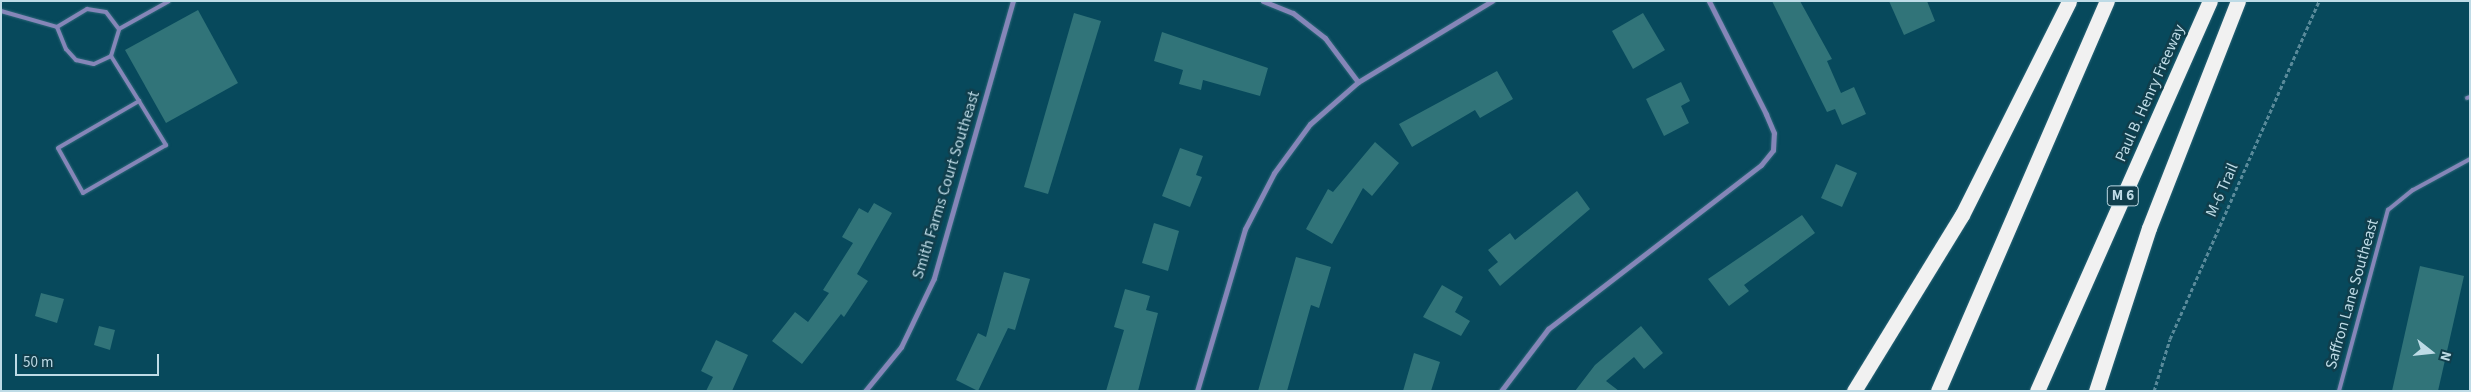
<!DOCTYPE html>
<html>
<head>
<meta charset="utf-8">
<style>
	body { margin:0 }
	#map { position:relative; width:2471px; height:392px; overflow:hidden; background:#07495c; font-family:"Source Sans 3",sans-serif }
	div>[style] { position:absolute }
	.building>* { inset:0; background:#317479 }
	.path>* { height:3px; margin-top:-1.5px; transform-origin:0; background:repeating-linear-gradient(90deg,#598a9a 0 4px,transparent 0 6.5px) }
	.roads { filter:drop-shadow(0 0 1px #2c6678) drop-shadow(0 0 1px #2c6678) }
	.service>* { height:4px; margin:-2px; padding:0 2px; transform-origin:2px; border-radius:2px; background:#8586b8 }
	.minor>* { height:5px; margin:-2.5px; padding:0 2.5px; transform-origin:2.5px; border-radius:2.5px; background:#8586b8 }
	.motorway>* { height:15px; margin:-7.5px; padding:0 7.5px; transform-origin:7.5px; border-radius:7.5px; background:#f1f1f1 }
	span { translate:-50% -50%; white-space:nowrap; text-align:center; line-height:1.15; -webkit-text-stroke:5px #103e4c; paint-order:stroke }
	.shield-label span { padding:1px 4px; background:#103e4c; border:1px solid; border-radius:4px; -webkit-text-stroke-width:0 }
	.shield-label { font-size:15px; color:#bedbe6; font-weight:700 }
	.street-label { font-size:16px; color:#bedbe6 }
	.frame { position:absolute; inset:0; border:2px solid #bedbe6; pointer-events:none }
	.north { position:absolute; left:2406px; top:327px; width:50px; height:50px; -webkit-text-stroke:4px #103e4c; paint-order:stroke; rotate:106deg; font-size:14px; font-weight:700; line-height:20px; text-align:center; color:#bedbe6 }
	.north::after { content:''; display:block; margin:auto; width:18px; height:22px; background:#bedbe6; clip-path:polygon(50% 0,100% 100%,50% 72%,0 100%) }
	.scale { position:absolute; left:15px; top:354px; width:144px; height:22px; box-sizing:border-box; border:2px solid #bedbe6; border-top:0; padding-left:6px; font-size:15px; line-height:18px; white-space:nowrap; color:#bedbe6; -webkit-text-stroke:4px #103e4c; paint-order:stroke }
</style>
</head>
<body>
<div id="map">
	<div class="building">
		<div style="clip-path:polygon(1772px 1px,1800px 1px,1832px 59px,1827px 61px,1841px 93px,1854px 87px,1866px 114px,1842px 125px,1835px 109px,1827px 112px)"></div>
		<div style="clip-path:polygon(1889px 1px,1927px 1px,1935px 21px,1904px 35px)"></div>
		<div style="clip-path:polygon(198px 10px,238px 83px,166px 123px,125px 50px)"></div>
		<div style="clip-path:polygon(1074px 13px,1101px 21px,1048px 194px,1024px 187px)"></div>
		<div style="clip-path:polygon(1643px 13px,1665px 50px,1633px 69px,1612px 31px)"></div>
		<div style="clip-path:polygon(1162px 32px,1268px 68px,1260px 96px,1203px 80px,1201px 90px,1179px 84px,1183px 70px,1154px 61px)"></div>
		<div style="clip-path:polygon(1497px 71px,1513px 99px,1480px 118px,1475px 110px,1412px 147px,1399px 124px)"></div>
		<div style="clip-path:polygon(1681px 82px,1690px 101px,1681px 106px,1689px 123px,1664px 136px,1646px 99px)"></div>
		<div style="clip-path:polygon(1375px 142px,1399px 163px,1372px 196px,1363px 188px,1332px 244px,1306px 229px,1328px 189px,1333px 192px)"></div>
		<div style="clip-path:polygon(1180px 148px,1203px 156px,1196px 175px,1202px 177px,1190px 207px,1162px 196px)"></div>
		<div style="clip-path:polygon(1836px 164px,1857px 173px,1842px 207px,1821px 198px)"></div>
		<div style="clip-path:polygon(1577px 191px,1590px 209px,1500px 286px,1488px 270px,1498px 262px,1488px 250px,1510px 233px,1515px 240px)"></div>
		<div style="clip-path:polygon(874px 203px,892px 213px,857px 274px,868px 281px,844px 317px,841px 314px,802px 364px,772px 341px,795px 312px,808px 322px,829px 293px,823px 290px,853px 243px,842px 237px,859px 208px,868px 213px)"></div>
		<div style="clip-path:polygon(1802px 215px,1815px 233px,1744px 285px,1749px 291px,1729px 306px,1708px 279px)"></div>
		<div style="clip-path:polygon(1154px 223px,1179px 231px,1168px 271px,1142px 263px)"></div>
		<div style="clip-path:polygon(1296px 257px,1331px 267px,1319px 308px,1311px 305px,1287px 391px,1258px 391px)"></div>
		<div style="clip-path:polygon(2420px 266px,2464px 276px,2438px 391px,2392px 391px)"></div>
		<div style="clip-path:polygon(1004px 272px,1030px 279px,1015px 330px,1008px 328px,978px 391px,956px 380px,978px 333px,986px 337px)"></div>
		<div style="clip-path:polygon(1442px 285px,1463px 297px,1455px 312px,1470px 321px,1461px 336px,1423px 317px)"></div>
		<div style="clip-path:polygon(1125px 289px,1150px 296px,1146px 310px,1158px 313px,1138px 391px,1106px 391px,1124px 330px,1114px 327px)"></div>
		<div style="clip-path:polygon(41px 293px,64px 299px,57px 323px,35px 316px)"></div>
		<div style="clip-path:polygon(99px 326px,115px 330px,110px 350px,94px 345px)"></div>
		<div style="clip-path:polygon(1641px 326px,1663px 353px,1644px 369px,1634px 357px,1606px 381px,1619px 391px,1575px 391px,1595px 365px)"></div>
		<div style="clip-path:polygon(716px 340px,748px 355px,732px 391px,706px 391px,713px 377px,701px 371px)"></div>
		<div style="clip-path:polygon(1414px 353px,1440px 362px,1431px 391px,1403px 391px)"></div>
	</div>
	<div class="path">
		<div style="left:2154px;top:391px;width:54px;rotate:-72.9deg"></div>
		<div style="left:2170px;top:339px;width:369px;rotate:-66.2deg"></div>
	</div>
	<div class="roads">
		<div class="service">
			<div style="left:1px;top:11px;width:58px;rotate:15.9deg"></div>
			<div style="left:57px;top:27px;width:24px;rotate:68deg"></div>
			<div style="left:66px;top:49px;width:15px;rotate:48deg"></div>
			<div style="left:76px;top:60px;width:18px;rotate:13deg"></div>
			<div style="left:94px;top:64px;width:19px;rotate:-25deg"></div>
			<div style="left:111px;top:56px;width:53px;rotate:58.1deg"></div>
			<div style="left:139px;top:101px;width:52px;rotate:58.5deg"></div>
			<div style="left:166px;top:145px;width:96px;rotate:150deg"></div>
			<div style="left:83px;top:193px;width:51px;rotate:-119.1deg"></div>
			<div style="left:58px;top:148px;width:94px;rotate:-30.1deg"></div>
			<div style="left:57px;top:27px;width:35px;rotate:-31deg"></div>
			<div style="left:87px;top:9px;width:19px;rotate:9deg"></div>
			<div style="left:106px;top:12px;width:21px;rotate:53deg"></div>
			<div style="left:119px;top:29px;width:57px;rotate:-29.2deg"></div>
			<div style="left:111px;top:56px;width:28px;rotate:-73deg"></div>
			<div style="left:2467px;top:98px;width:3px;rotate:-18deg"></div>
			<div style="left:2339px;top:391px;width:188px;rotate:-74.9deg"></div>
			<div style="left:2388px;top:210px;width:32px;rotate:-39deg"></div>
			<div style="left:2413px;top:190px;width:65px;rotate:-28.5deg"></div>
		</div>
		<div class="minor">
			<div style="left:1263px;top:1px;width:32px;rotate:22deg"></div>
			<div style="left:1293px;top:13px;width:41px;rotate:38deg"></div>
			<div style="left:1325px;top:38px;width:55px;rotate:53.1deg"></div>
			<div style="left:865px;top:391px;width:57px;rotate:-50.7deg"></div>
			<div style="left:901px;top:347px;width:76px;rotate:-64.4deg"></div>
			<div style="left:934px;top:278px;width:288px;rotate:-74.1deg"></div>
			<div style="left:1197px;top:391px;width:169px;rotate:-73.5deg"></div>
			<div style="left:1245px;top:229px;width:63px;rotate:-62.6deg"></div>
			<div style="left:1274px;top:173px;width:61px;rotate:-53.7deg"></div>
			<div style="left:1310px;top:124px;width:64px;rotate:-41.2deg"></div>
			<div style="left:1358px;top:82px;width:157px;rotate:-31.2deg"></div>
			<div style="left:1501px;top:391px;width:78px;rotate:-52.8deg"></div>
			<div style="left:1548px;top:329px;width:269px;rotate:-37.6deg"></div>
			<div style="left:1761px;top:165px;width:19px;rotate:-51deg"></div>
			<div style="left:1773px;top:150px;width:17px;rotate:-87deg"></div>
			<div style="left:1774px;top:133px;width:21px;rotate:-113deg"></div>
			<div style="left:1766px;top:114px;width:127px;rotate:-116.8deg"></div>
		</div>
		<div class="motorway">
			<div style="left:1854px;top:391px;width:206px;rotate:-58.5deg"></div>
			<div style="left:1962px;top:215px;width:239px;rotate:-63.4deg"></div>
			<div style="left:1938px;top:391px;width:425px;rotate:-66.6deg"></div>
			<div style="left:2037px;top:391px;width:427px;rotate:-66.1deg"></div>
			<div style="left:2096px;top:391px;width:171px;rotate:-72deg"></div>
			<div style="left:2149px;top:228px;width:244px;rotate:-68.6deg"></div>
		</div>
	</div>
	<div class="shield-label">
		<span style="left:2123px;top:196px">M 6</span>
	</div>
	<div class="street-label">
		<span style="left:2150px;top:93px;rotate:-66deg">Paul B. Henry Freeway</span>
		<span style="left:946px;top:185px;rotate:-73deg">Smith Farms Court Southeast</span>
		<span style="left:2222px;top:190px;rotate:-66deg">M-6 Trail</span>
		<span style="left:2352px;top:294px;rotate:-74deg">Saffron Lane Southeast</span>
	</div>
	<div class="frame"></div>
	<div class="north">N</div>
	<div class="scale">50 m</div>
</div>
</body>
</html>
